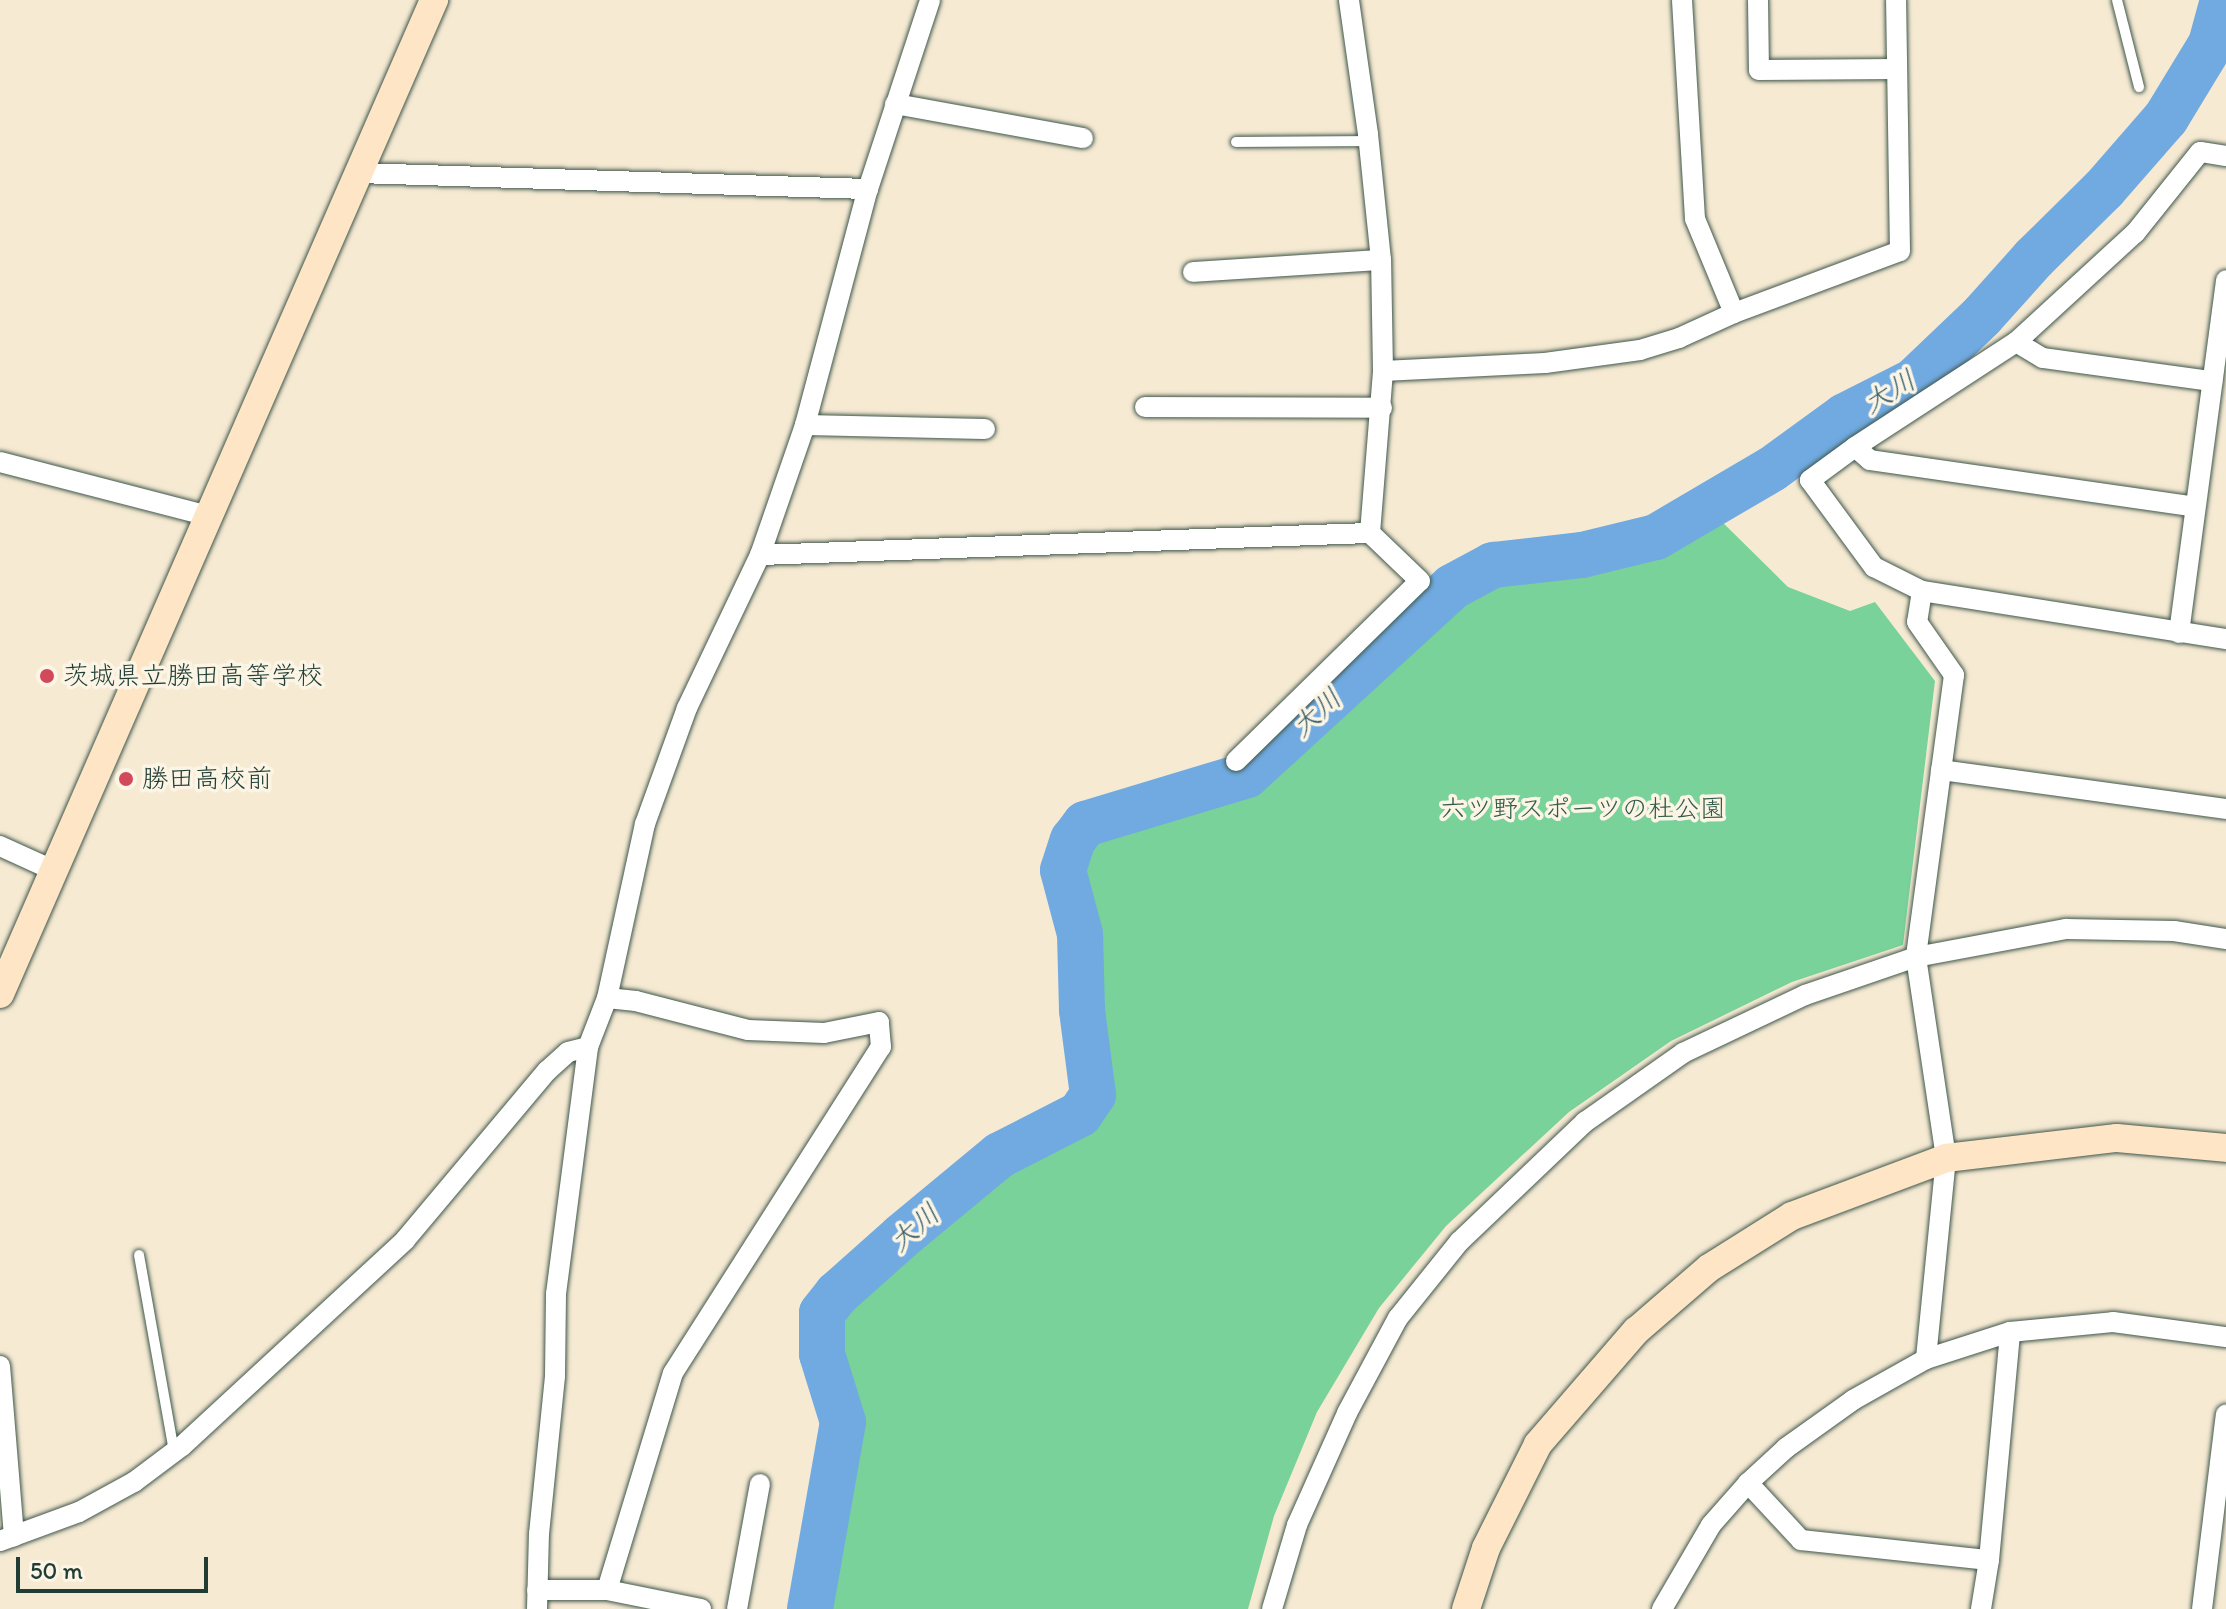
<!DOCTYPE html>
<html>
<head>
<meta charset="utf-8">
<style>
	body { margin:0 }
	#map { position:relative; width:2226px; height:1609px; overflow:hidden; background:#f6ead3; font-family:Itim,"Klee One",sans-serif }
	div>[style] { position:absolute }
	.green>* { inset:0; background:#78d299 }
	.river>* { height:46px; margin:-23px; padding:0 23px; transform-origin:23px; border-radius:23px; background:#71aae1 }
	.roads { filter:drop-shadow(0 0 2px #3f574c) drop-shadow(0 0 2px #3f574c) }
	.lane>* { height:10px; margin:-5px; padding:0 5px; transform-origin:5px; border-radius:5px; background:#fff }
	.street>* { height:20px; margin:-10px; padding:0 10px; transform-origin:10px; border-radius:10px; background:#fff }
	.secondary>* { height:28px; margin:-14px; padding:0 14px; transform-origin:14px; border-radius:14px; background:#fde5c5 }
	.dots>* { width:22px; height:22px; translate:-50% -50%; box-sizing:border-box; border:4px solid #fcf5e5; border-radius:50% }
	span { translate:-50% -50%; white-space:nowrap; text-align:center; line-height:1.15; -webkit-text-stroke:7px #fcf5e5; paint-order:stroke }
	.poi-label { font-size:26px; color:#1f3d34 }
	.left { translate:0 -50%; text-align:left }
	.park-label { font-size:26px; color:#315b48 }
	.water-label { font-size:28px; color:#385e68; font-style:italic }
	.scale { position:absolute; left:16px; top:1557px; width:192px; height:36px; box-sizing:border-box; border:4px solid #1f3d34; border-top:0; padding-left:10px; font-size:24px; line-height:28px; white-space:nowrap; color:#1f3d34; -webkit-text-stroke:6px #fcf5e5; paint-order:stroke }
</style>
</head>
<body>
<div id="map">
	<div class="green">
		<div style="clip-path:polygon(1712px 512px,1788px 587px,1850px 611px,1875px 602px,1935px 681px,1903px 945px,1792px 982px,1671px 1041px,1569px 1112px,1446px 1226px,1379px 1308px,1317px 1412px,1274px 1516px,1248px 1609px,820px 1609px,853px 1425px,830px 1335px,835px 1309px,917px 1231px,986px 1174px,1075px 1126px,1096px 1106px,1100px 1086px,1091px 1017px,1088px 945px,1070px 867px,1076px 844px,1089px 829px,1250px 780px,1453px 593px,1496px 570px,1584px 560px,1659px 539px)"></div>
	</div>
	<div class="river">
		<div style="left:810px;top:1609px;width:190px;rotate:-80deg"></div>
		<div style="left:843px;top:1422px;width:71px;rotate:-107.2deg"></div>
		<div style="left:822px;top:1354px;width:41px;rotate:-90deg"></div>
		<div style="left:822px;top:1313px;width:24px;rotate:-52deg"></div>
		<div style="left:837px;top:1294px;width:87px;rotate:-41.7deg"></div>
		<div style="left:902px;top:1236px;width:127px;rotate:-39.6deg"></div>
		<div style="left:1000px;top:1155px;width:90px;rotate:-27.1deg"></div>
		<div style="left:1080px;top:1114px;width:23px;rotate:-56deg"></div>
		<div style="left:1093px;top:1095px;width:86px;rotate:-97.4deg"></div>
		<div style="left:1082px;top:1010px;width:76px;rotate:-91.5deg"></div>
		<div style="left:1080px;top:934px;width:66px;rotate:-104.9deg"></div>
		<div style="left:1063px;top:870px;width:32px;rotate:-72deg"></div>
		<div style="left:1073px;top:840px;width:20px;rotate:-53deg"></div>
		<div style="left:1085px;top:824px;width:169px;rotate:-16.8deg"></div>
		<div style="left:1247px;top:775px;width:278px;rotate:-42.5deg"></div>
		<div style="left:1452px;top:587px;width:47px;rotate:-28.2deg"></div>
		<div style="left:1493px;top:565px;width:90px;rotate:-6.4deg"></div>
		<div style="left:1582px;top:555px;width:76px;rotate:-13.7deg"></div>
		<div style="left:1656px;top:537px;width:134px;rotate:-30.4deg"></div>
		<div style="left:1772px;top:469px;width:90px;rotate:-36deg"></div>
		<div style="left:1845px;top:416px;width:77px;rotate:-26.9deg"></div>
		<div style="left:1914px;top:381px;width:94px;rotate:-43.7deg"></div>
		<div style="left:1982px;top:316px;width:78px;rotate:-48.1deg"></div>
		<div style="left:2034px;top:258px;width:98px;rotate:-44.6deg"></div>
		<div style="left:2104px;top:189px;width:94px;rotate:-48.9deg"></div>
		<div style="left:2166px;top:118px;width:87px;rotate:-58.7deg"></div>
		<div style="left:2211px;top:44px;width:46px;rotate:-74.7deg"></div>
	</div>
	<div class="roads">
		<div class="lane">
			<div style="left:2117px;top:0;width:90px;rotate:75.8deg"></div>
			<div style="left:1236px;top:142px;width:133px;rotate:-0.4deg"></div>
			<div style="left:139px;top:1255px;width:200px;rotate:79.9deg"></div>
		</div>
		<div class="street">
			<div style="left:1758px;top:0;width:70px;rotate:89.2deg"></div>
			<div style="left:1759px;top:70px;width:138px;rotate:-0.4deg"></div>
			<div style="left:895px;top:104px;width:191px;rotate:10.3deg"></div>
			<div style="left:2226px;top:156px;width:26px;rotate:-171deg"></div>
			<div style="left:2200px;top:152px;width:104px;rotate:128.7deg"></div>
			<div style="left:2135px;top:233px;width:161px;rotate:137.5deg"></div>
			<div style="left:2016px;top:342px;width:192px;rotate:146.9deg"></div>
			<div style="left:1855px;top:447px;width:56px;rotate:143.7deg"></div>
			<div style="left:1810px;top:480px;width:108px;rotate:53.7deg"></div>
			<div style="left:1874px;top:567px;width:54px;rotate:26.6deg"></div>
			<div style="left:1922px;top:591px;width:308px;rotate:9deg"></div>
			<div style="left:358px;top:173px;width:510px;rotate:1.8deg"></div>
			<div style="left:1193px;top:272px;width:188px;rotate:-3.7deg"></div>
			<div style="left:1734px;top:313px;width:177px;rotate:-20.5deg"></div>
			<div style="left:1900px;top:251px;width:251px;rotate:-90.9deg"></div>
			<div style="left:2016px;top:342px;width:31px;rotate:31deg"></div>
			<div style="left:2043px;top:358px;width:171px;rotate:7.8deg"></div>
			<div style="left:1383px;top:371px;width:162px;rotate:-2.8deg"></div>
			<div style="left:1545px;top:363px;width:96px;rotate:-7.8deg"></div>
			<div style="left:1640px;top:350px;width:41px;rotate:-17.1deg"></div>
			<div style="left:1679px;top:338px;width:60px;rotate:-24.4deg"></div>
			<div style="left:1734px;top:313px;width:102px;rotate:-112.5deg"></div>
			<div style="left:1695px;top:219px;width:219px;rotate:-93.4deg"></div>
			<div style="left:1145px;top:407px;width:237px;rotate:0.2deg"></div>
			<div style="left:805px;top:425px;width:180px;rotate:1.3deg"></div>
			<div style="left:1855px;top:447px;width:20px;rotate:41deg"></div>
			<div style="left:1870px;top:460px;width:328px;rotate:8.2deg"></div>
			<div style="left:0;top:462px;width:216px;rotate:14.5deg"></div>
			<div style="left:760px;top:555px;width:610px;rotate:-2.07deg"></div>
			<div style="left:1370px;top:533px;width:163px;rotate:-85.4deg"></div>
			<div style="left:1383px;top:371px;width:111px;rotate:-91deg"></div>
			<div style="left:1381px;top:260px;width:127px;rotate:-95.9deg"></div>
			<div style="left:1368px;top:134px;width:135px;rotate:-98.1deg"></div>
			<div style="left:1922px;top:591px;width:31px;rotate:99deg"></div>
			<div style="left:1917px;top:622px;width:65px;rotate:55.1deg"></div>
			<div style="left:1954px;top:675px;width:285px;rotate:97.7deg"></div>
			<div style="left:1916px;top:957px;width:203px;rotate:81.5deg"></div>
			<div style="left:1946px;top:1158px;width:202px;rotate:95.7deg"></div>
			<div style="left:2179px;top:633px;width:356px;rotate:-82.4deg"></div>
			<div style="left:1236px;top:761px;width:257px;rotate:-44.4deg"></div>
			<div style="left:1420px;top:581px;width:69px;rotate:-136.2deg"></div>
			<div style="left:1941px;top:770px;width:288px;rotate:7.8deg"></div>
			<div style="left:0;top:846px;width:60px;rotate:24.4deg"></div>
			<div style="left:0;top:1366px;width:171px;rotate:85.3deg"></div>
			<div style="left:1748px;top:1483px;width:78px;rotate:47.1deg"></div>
			<div style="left:1801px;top:1540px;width:189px;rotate:6.1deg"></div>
			<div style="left:1989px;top:1560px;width:50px;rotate:99.3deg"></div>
			<div style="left:0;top:1541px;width:84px;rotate:-20.2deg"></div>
			<div style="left:79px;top:1512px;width:63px;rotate:-28.6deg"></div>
			<div style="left:134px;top:1482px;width:60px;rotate:-36.9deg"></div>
			<div style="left:182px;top:1446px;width:304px;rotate:-42.7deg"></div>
			<div style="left:405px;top:1240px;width:221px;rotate:-50deg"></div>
			<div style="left:547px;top:1071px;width:28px;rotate:-42deg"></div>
			<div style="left:568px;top:1052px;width:21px;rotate:-14deg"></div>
			<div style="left:1989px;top:1560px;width:229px;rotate:-84.7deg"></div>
			<div style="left:537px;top:1590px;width:70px"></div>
			<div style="left:607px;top:1590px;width:96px;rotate:11.4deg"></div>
			<div style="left:607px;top:1590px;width:227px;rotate:-73.1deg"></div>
			<div style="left:673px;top:1373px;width:387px;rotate:-57.5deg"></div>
			<div style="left:881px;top:1047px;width:25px;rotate:-95deg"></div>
			<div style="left:879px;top:1022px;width:56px;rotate:168.7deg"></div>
			<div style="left:824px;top:1033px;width:76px;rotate:-177.7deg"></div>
			<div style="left:748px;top:1030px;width:116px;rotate:-165.5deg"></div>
			<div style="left:636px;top:1001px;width:29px;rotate:-174deg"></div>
			<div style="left:537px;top:1609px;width:75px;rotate:-88.5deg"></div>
			<div style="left:539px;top:1534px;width:159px;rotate:-84.2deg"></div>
			<div style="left:555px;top:1376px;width:82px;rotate:-89.3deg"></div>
			<div style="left:556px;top:1294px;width:249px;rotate:-82.6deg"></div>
			<div style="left:588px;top:1047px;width:53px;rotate:-68.8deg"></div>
			<div style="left:607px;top:998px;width:178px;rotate:-77.7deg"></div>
			<div style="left:645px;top:824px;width:123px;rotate:-70.1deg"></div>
			<div style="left:687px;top:708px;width:170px;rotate:-64.5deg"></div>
			<div style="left:760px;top:555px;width:138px;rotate:-70.9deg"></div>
			<div style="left:805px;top:425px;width:244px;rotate:-75.1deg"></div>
			<div style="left:868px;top:189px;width:199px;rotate:-71.8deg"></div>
			<div style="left:737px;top:1609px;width:127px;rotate:-79.6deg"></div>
			<div style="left:1272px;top:1609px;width:88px;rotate:-73.4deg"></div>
			<div style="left:1297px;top:1525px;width:123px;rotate:-65.9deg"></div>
			<div style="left:1347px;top:1413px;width:108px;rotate:-61.8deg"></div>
			<div style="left:1398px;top:1318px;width:99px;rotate:-51.2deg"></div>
			<div style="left:1460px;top:1241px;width:173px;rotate:-43.6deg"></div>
			<div style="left:1585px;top:1122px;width:120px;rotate:-35.1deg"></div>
			<div style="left:1683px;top:1053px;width:135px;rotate:-25.4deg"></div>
			<div style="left:1805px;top:995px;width:117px;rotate:-18.9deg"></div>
			<div style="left:1916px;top:957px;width:153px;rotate:-10.6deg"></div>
			<div style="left:2066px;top:929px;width:108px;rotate:1.1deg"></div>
			<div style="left:2174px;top:931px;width:53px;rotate:8.7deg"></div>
			<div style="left:1662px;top:1609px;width:97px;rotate:-59.7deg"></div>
			<div style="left:1711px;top:1525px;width:56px;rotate:-48.6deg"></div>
			<div style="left:1748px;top:1483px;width:52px;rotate:-42.6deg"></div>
			<div style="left:1786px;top:1448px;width:82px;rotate:-35.6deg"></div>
			<div style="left:1853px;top:1400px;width:84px;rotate:-29.3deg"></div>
			<div style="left:1926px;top:1359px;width:88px;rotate:-17.8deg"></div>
			<div style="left:2010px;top:1332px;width:103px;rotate:-5.5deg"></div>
			<div style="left:2113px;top:1322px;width:114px;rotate:7.6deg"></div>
			<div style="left:2202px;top:1609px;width:196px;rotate:-83deg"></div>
		</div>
		<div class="secondary">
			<div style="left:0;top:994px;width:1085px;rotate:-66.41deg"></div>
			<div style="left:1466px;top:1609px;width:64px;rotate:-71.8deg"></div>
			<div style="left:1486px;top:1548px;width:116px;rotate:-63.4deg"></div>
			<div style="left:1538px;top:1444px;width:150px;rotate:-49.1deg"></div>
			<div style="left:1636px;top:1331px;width:96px;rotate:-40.8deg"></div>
			<div style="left:1709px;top:1268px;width:98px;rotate:-32.1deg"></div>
			<div style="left:1792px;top:1216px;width:165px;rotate:-20.6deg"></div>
			<div style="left:1946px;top:1158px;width:172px;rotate:-6.7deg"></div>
			<div style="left:2117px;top:1138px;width:109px;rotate:5.2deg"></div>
		</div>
	</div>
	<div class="dots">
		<div style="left:47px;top:676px;background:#d1495b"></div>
		<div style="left:126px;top:779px;background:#d1495b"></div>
	</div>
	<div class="poi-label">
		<span class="left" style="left:63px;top:676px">茨城県立勝田高等学校</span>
		<span class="left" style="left:142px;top:779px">勝田高校前</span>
	</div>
	<div class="park-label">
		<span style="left:1583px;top:809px">六ツ野スポーツの杜公園</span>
	</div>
	<div class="water-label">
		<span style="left:1889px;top:391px;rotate:-31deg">大川</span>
		<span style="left:1316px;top:712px;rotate:-42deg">大川</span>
		<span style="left:914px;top:1227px;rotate:-41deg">大川</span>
	</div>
	<div class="scale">50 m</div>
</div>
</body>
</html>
